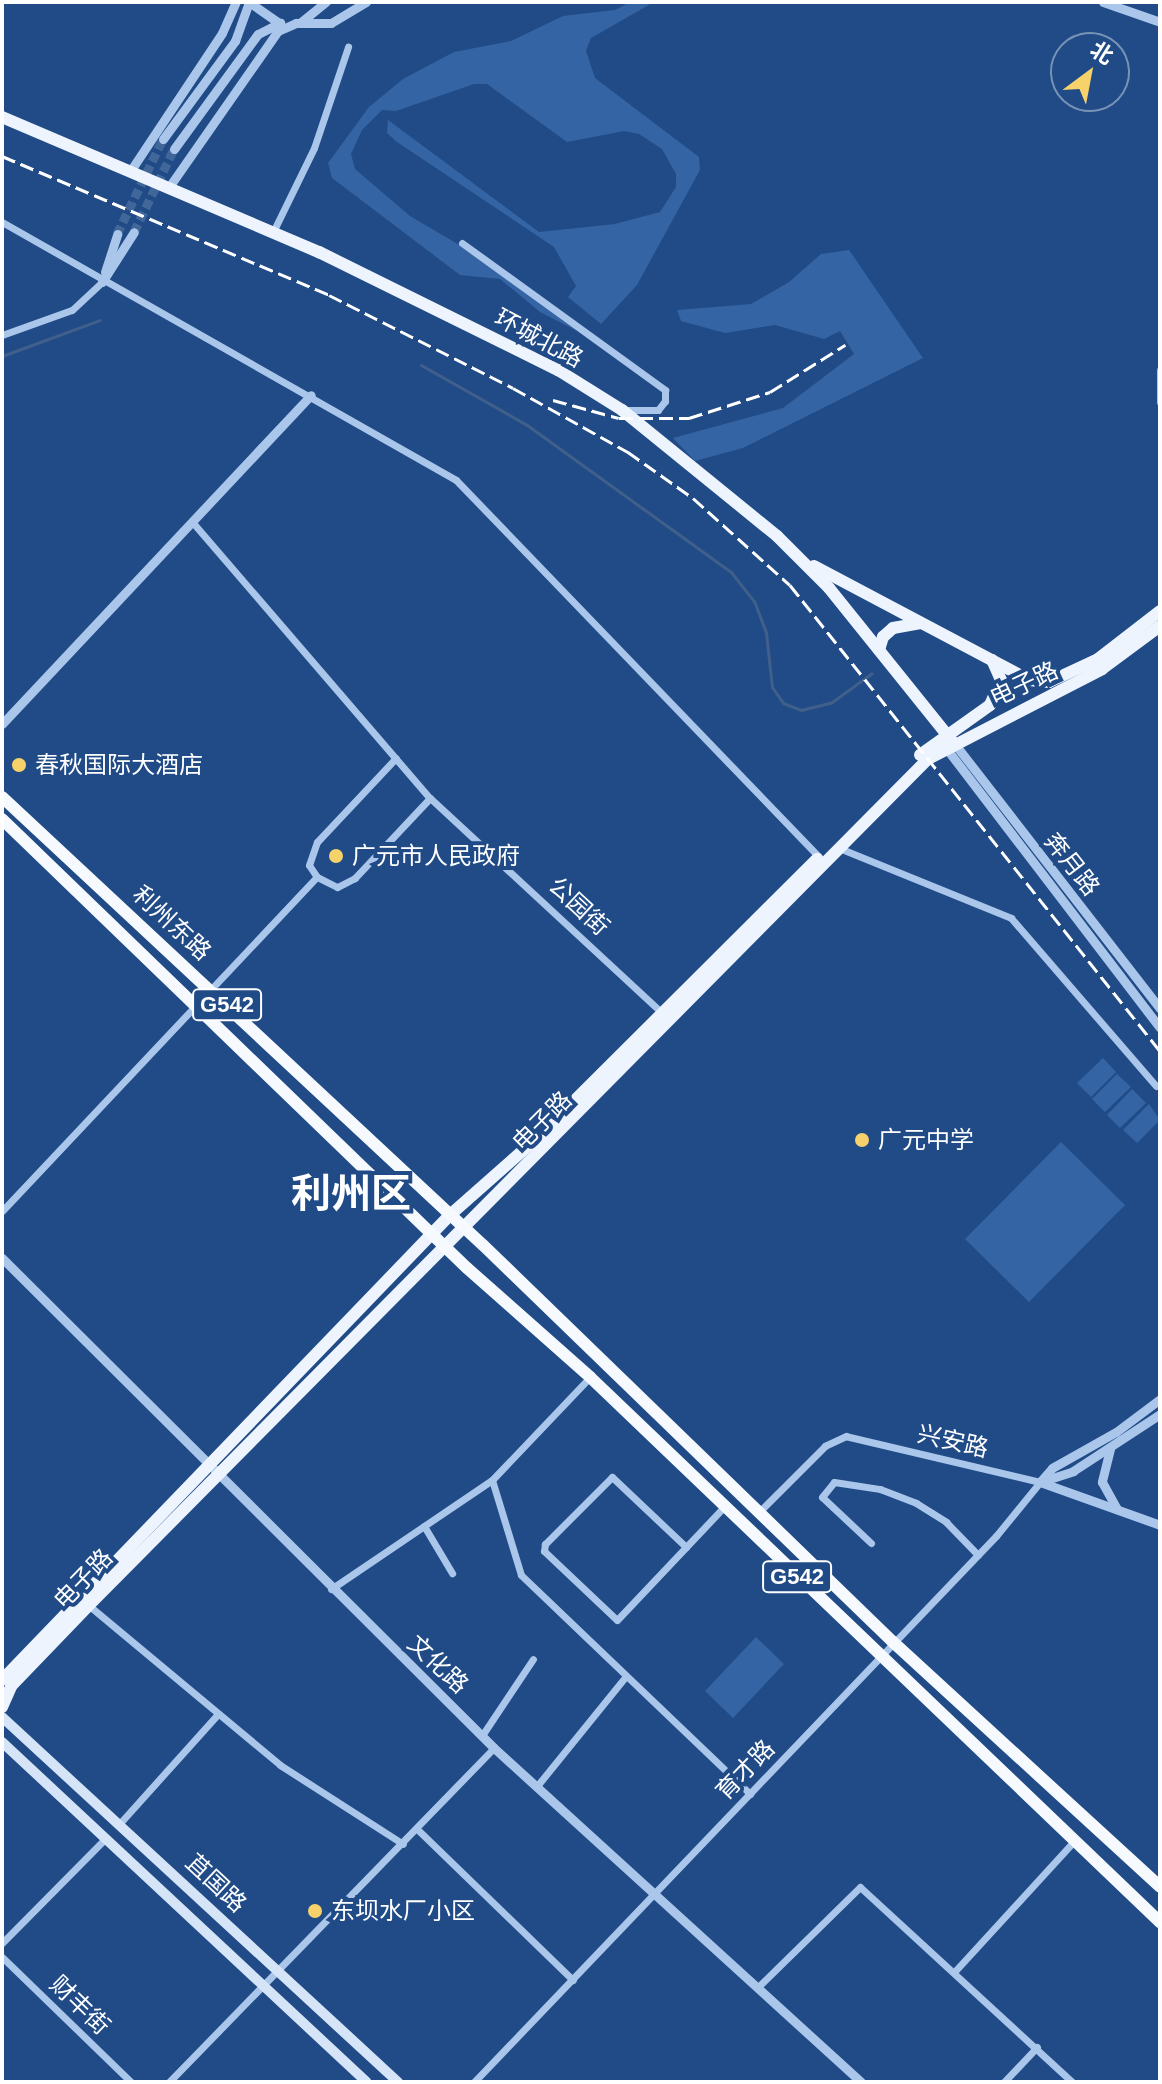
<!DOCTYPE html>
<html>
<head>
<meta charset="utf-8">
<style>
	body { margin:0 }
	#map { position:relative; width:1162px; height:2084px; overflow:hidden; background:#204b87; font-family:Helvetica,"Noto Sans SC",sans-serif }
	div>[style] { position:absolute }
	.green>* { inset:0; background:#3464a4 }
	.stream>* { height:3px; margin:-1.5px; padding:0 1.5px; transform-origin:1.5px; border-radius:1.5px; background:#405f8a }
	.tertiary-tunnel>* { height:9px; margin-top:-4.5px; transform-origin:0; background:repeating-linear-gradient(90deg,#416699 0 9px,transparent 0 13.5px) }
	.minor>* { height:7px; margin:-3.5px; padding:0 3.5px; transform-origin:3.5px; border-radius:3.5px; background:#aac6ea }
	.tertiary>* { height:9px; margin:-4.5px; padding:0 4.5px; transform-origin:4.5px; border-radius:4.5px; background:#aac6ea }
	.secondary>* { height:10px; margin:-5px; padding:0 5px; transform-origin:5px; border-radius:5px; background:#d6e4f8 }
	.primary>* { height:12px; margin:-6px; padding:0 6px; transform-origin:6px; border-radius:6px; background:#eef4fe }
	.trunk>* { height:12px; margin:-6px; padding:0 6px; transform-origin:6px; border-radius:6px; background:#f6fafe }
	.rail>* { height:3px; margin-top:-1.5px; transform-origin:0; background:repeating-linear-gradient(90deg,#fff 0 14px,transparent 0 20px) }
	.dots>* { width:22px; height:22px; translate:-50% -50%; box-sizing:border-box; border:4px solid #204b87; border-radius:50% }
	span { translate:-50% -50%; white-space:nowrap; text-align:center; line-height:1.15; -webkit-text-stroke:8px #204b87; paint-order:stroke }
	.shield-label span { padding:2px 6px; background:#204b87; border:2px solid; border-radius:6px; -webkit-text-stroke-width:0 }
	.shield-label { font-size:22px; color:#fff; font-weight:700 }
	.street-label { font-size:24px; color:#fff }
	.poi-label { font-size:24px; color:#fff }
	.left { translate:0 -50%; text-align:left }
	.town-label { font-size:40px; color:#fff; font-weight:700 }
	.frame { position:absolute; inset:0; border:4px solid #fff; pointer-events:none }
	.north { position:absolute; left:1050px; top:32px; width:80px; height:80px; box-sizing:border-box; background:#204b87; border:2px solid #7993b7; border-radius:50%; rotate:32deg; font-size:22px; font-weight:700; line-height:32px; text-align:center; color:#fff }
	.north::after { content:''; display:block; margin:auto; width:28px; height:36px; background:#f7d26b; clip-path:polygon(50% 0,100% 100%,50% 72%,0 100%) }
</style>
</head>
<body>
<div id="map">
	<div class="green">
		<div style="clip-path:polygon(630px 2px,654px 2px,591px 38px,586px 51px,595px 78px,699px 157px,700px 170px,637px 285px,601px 324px,568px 297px,576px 286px,554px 247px,397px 142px,387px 133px,388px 120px,539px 232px,615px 224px,660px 212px,676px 187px,676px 174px,662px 149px,639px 134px,624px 131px,567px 142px,487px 84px,474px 84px,396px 111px,382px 110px,362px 130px,351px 154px,355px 169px,410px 216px,461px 246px,577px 331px,540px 312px,500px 279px,460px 275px,332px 178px,328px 163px,369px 107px,403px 79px,454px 52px,511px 41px,563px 16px,615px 10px)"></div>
		<div style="clip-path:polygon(849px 250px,923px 358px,743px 448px,695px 461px,673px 438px,783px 408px,854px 354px,840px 331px,824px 339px,775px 325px,725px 333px,681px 321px,677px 310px,751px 304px,789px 282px,821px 254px)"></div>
		<div style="clip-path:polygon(1103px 1058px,1116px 1072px,1091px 1097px,1077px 1083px)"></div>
		<div style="clip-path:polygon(1117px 1074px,1131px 1087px,1105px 1112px,1092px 1099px)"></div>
		<div style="clip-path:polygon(1132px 1089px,1146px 1103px,1120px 1128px,1107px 1115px)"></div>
		<div style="clip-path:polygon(1149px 1104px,1160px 1120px,1137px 1143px,1123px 1130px)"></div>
		<div style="clip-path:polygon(1061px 1142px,1125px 1205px,1029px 1302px,965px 1239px)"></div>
		<div style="clip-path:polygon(756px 1637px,784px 1664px,733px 1718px,705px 1691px)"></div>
	</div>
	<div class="stream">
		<div style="left:2px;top:356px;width:104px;rotate:-20.2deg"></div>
		<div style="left:421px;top:365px;width:122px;rotate:29.5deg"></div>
		<div style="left:527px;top:425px;width:251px;rotate:35.8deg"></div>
		<div style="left:731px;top:572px;width:37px;rotate:52deg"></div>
		<div style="left:754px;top:601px;width:34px;rotate:69deg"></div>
		<div style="left:766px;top:633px;width:54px;rotate:83.7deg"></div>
		<div style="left:772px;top:687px;width:19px;rotate:55deg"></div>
		<div style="left:783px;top:703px;width:19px;rotate:21deg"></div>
		<div style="left:801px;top:710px;width:32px;rotate:-14deg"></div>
		<div style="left:832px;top:702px;width:49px;rotate:-35.9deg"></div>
	</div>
	<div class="tertiary-tunnel">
		<div style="left:134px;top:232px;width:92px;rotate:-64.3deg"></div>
		<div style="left:117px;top:234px;width:106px;rotate:-64.2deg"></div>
	</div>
	<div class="minor">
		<div style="left:2px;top:222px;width:522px;rotate:29.61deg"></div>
		<div style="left:456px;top:480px;width:523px;rotate:46.08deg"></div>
		<div style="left:273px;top:232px;width:93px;rotate:-64deg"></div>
		<div style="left:314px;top:148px;width:107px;rotate:-71.4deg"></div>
		<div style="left:462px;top:243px;width:251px;rotate:35.9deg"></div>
		<div style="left:665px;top:390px;width:11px;rotate:90deg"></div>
		<div style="left:665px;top:401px;width:11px;rotate:128deg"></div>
		<div style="left:658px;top:410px;width:34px;rotate:180deg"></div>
		<div style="left:2px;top:335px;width:74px;rotate:-19.7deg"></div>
		<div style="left:72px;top:310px;width:41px;rotate:-43deg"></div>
		<div style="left:1160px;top:370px;width:32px;rotate:90deg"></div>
		<div style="left:194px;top:524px;width:362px;rotate:49.3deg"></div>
		<div style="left:430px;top:798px;width:110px;rotate:133.2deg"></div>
		<div style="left:355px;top:878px;width:20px;rotate:153deg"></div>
		<div style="left:337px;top:887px;width:22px;rotate:-153deg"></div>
		<div style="left:317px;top:877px;width:14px;rotate:-124deg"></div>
		<div style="left:309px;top:865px;width:24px;rotate:-71deg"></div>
		<div style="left:317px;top:842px;width:115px;rotate:-46.8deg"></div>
		<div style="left:430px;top:798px;width:316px;rotate:42.8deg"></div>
		<div style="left:839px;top:848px;width:186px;rotate:22.1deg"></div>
		<div style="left:1011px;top:918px;width:222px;rotate:49.2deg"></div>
		<div style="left:2px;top:1211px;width:459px;rotate:-46.7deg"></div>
		<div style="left:492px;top:1480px;width:99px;rotate:73deg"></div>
		<div style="left:521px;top:1575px;width:317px;rotate:43.7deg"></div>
		<div style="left:424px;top:1526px;width:55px;rotate:59.2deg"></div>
		<div style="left:871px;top:1543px;width:67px;rotate:-136.8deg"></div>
		<div style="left:822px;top:1497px;width:19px;rotate:-51deg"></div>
		<div style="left:834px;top:1482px;width:47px;rotate:8.7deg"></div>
		<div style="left:880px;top:1489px;width:39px;rotate:21deg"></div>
		<div style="left:916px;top:1503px;width:36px;rotate:32deg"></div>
		<div style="left:946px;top:1522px;width:46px;rotate:45.9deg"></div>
		<div style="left:686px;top:1547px;width:102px;rotate:-136.6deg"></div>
		<div style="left:612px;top:1477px;width:95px;rotate:135deg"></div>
		<div style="left:545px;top:1544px;width:7px;rotate:98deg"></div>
		<div style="left:544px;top:1551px;width:100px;rotate:43.4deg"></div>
		<div style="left:617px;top:1620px;width:156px;rotate:-46.6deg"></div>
		<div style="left:331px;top:1589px;width:194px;rotate:-34.1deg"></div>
		<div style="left:492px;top:1480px;width:142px;rotate:-46.4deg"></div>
		<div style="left:87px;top:1604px;width:251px;rotate:39.8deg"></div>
		<div style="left:280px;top:1765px;width:146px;rotate:32.7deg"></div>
		<div style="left:483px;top:1734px;width:90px;rotate:-56.3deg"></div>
		<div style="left:537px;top:1786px;width:141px;rotate:-51deg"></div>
		<div style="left:121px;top:1822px;width:142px;rotate:-48.1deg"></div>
		<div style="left:417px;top:1829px;width:217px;rotate:44.1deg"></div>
		<div style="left:2px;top:1943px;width:148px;rotate:-45.3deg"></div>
		<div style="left:2px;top:1957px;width:180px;rotate:44.1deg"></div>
		<div style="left:956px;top:1970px;width:175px;rotate:-47.5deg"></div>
		<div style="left:760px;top:1985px;width:140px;rotate:-44.4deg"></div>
		<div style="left:860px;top:1887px;width:288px;rotate:42.6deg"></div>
		<div style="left:169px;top:2082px;width:466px;rotate:-45.8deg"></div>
		<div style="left:474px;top:2082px;width:755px;rotate:-46.29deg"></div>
		<div style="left:996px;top:1536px;width:70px;rotate:-50.8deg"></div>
		<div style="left:1040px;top:1482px;width:199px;rotate:-166.7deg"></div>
		<div style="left:846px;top:1436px;width:23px;rotate:155deg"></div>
		<div style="left:825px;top:1446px;width:93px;rotate:135deg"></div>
		<div style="left:1004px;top:2082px;width:48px;rotate:-46.7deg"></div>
	</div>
	<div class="tertiary">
		<div style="left:249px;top:2px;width:37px;rotate:35deg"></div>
		<div style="left:1103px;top:2px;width:60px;rotate:19.3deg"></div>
		<div style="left:301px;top:22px;width:32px;rotate:-39deg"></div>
		<div style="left:163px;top:139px;width:122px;rotate:-53.7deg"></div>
		<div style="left:235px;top:41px;width:41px;rotate:-70.3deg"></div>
		<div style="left:174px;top:149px;width:142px;rotate:-53.9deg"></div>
		<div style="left:258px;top:34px;width:25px;rotate:-27deg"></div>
		<div style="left:131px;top:170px;width:164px;rotate:-56.4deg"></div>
		<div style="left:222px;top:33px;width:34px;rotate:-66deg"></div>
		<div style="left:169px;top:187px;width:190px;rotate:-55.1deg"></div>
		<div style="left:278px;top:31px;width:20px;rotate:-24deg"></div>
		<div style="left:296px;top:23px;width:35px"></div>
		<div style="left:331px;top:23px;width:41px;rotate:-31deg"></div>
		<div style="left:105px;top:272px;width:40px;rotate:-72deg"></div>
		<div style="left:102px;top:282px;width:59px;rotate:-57.4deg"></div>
		<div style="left:2px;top:724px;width:451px;rotate:-46.8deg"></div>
		<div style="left:954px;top:743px;width:336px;rotate:52.2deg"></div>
		<div style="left:946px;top:748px;width:352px;rotate:52.6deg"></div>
		<div style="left:2px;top:1258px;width:694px;rotate:44.88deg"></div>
		<div style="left:494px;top:1748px;width:496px;rotate:42.3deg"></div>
		<div style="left:1110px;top:1449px;width:34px;rotate:104deg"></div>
		<div style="left:1102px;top:1482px;width:31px;rotate:61deg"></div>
		<div style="left:1040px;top:1482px;width:18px;rotate:-49deg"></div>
		<div style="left:1052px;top:1468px;width:73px;rotate:-29.4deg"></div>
		<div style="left:1116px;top:1432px;width:55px;rotate:-36.9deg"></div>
		<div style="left:1040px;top:1482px;width:35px;rotate:-18deg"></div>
		<div style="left:1073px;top:1471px;width:104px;rotate:-33.2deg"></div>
		<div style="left:1040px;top:1482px;width:127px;rotate:19.7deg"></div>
	</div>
	<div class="secondary">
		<div style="left:2px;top:1717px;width:539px;rotate:42.67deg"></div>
		<div style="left:2px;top:1742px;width:498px;rotate:43deg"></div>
	</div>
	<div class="primary">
		<div style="left:2px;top:117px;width:345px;rotate:23.1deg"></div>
		<div style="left:319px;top:252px;width:267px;rotate:26.3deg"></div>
		<div style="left:558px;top:370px;width:75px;rotate:32deg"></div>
		<div style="left:622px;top:410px;width:200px;rotate:39.1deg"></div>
		<div style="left:777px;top:536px;width:74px;rotate:45deg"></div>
		<div style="left:829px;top:588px;width:196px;rotate:51.2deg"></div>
		<div style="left:814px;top:566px;width:243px;rotate:27.9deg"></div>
		<div style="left:1029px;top:680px;width:20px;rotate:6deg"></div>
		<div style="left:1049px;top:682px;width:54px;rotate:-25.1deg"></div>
		<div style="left:1098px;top:659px;width:78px;rotate:-37.7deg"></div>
		<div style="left:879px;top:650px;width:14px;rotate:-73deg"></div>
		<div style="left:883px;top:637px;width:13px;rotate:-42deg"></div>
		<div style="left:893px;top:628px;width:28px;rotate:-10deg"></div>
		<div style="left:920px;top:755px;width:86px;rotate:-35.5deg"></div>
		<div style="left:990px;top:705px;width:27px;rotate:-66deg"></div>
		<div style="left:1001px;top:680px;width:22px;rotate:-114deg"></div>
		<div style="left:2px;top:1680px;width:646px;rotate:-46.07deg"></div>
		<div style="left:450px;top:1215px;width:115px;rotate:-41.5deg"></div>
		<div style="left:536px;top:1139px;width:397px;rotate:-44.9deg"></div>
		<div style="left:2px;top:1707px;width:24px;rotate:-66deg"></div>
		<div style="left:12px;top:1685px;width:110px;rotate:-46.1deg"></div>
		<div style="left:88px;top:1606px;width:1193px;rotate:-45.24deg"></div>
		<div style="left:928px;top:759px;width:196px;rotate:-27.3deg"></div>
		<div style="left:1102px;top:669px;width:72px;rotate:-36.6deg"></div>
	</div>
	<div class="trunk">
		<div style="left:2px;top:797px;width:657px;rotate:42.97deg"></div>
		<div style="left:483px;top:1245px;width:571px;rotate:44.08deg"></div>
		<div style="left:893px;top:1642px;width:362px;rotate:42.5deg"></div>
		<div style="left:2px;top:819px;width:646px;rotate:44deg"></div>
		<div style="left:467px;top:1268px;width:164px;rotate:41.5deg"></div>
		<div style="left:590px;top:1377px;width:789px;rotate:43.72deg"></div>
	</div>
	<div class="rail">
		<div style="left:2px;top:156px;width:355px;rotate:23deg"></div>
		<div style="left:329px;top:295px;width:206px;rotate:26.8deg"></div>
		<div style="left:513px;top:388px;width:132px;rotate:29.1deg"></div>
		<div style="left:628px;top:452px;width:80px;rotate:35.3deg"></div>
		<div style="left:693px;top:498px;width:130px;rotate:41.9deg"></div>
		<div style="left:790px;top:585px;width:595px;rotate:51.55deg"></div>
		<div style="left:553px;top:400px;width:68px;rotate:15.3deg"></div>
		<div style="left:619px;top:418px;width:70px"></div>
		<div style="left:689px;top:418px;width:85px;rotate:-17.8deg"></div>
		<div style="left:770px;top:392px;width:89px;rotate:-32.1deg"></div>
	</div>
	<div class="dots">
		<div style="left:19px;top:765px;background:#f7d26b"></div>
		<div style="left:336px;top:856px;background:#f7d26b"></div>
		<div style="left:862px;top:1140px;background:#f7d26b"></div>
		<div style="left:315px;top:1911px;background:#f7d26b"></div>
	</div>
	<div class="shield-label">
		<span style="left:227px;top:1005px">G542</span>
		<span style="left:797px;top:1577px">G542</span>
	</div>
	<div class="street-label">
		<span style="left:539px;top:338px;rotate:28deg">环城北路</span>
		<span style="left:1024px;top:684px;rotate:-25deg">电子路</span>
		<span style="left:1072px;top:864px;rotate:52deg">奔月路</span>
		<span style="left:579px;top:906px;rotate:43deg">公园街</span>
		<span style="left:172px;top:923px;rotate:43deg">利州东路</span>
		<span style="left:542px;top:1121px;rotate:-45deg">电子路</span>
		<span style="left:953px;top:1441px;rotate:13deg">兴安路</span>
		<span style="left:83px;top:1579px;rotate:-46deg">电子路</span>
		<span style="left:438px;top:1664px;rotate:43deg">文化路</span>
		<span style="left:745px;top:1770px;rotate:-46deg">育才路</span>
		<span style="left:216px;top:1883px;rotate:43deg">苴国路</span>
		<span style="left:80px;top:2005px;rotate:44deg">财丰街</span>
	</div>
	<div class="poi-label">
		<span class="left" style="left:35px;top:765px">春秋国际大酒店</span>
		<span class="left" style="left:352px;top:856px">广元市人民政府</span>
		<span class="left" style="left:878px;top:1140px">广元中学</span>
		<span class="left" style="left:331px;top:1911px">东坝水厂小区</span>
	</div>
	<div class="town-label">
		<span style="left:351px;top:1193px">利州区</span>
	</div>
	<div class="frame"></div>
	<div class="north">北</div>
</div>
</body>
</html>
